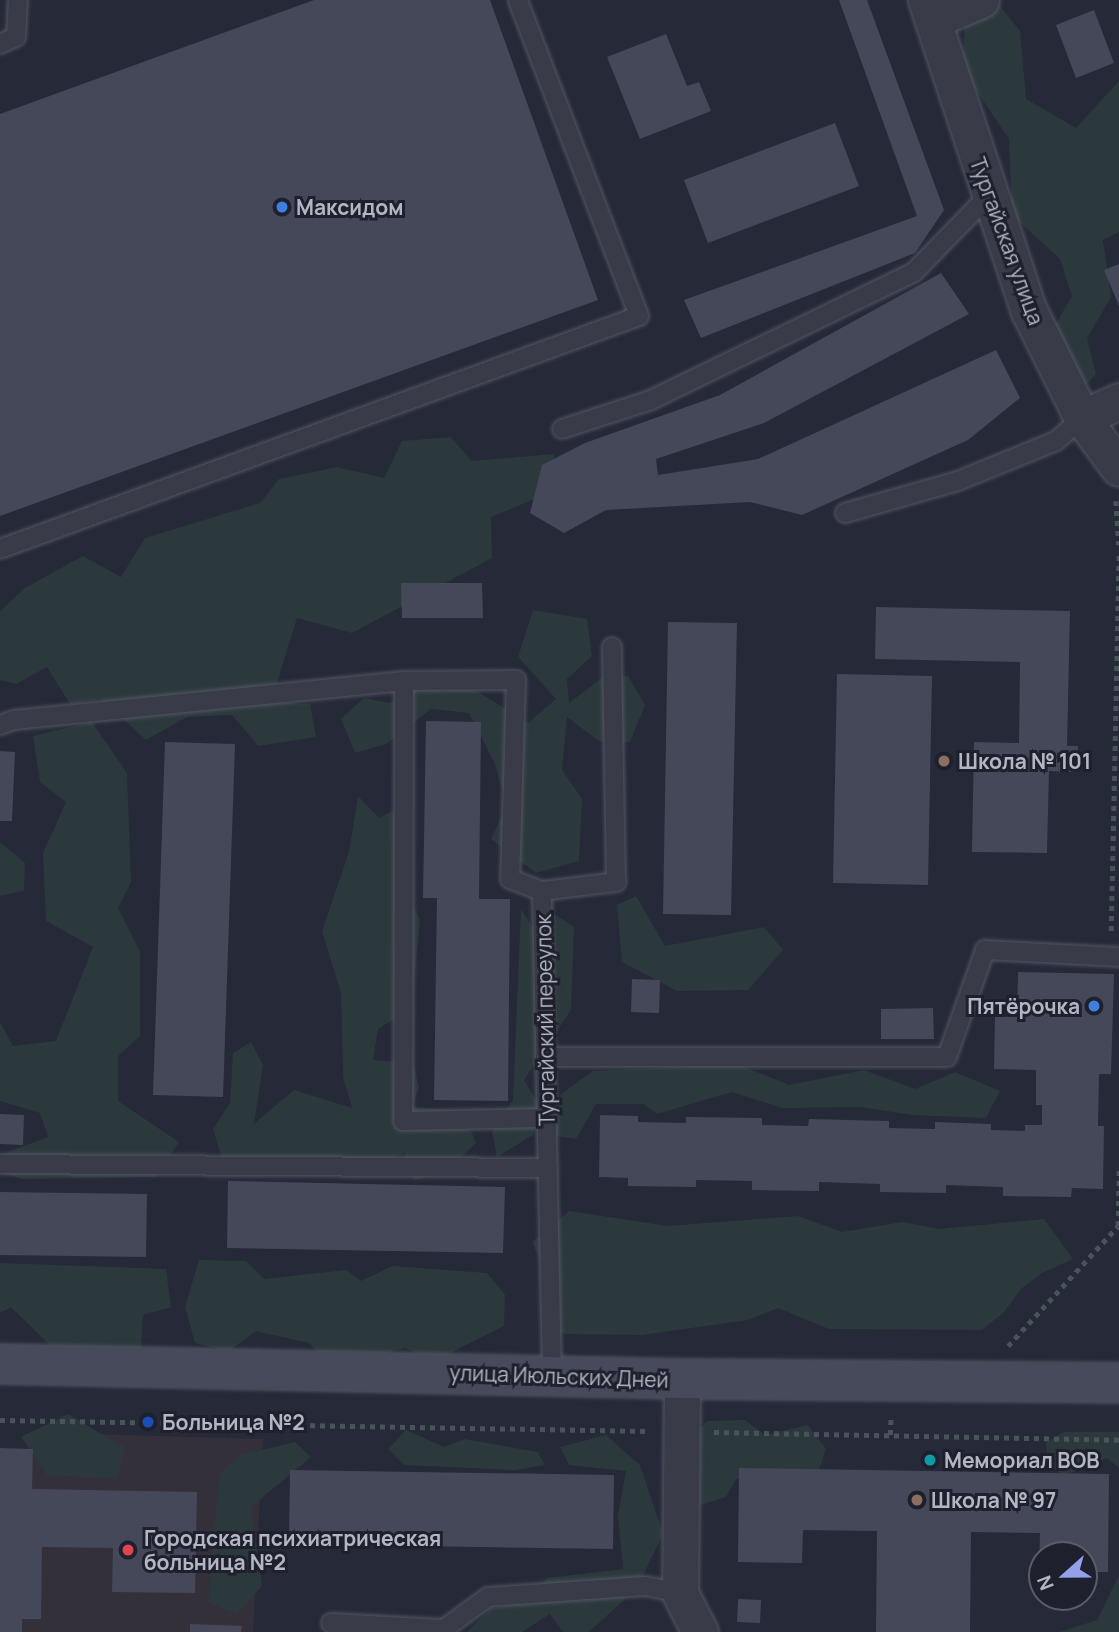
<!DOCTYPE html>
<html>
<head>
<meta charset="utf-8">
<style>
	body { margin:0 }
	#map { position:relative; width:1119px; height:1632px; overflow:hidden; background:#252938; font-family:Manrope,sans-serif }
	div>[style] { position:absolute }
	.medical>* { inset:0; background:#34303a }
	.green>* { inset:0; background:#2b393d }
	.building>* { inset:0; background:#454859 }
	.path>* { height:4.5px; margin-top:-2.25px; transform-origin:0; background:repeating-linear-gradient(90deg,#49545a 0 5px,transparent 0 10px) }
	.roads { filter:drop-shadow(0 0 2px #545663) drop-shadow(0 0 2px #545663) }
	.lane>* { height:18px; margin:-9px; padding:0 9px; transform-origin:9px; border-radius:9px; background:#393b49 }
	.street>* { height:35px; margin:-17.5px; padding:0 17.5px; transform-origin:17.5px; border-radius:17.5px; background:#393b49 }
	.secondary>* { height:38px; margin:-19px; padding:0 19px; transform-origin:19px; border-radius:19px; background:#474a5b }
	.dots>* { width:19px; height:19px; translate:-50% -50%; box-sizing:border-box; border:4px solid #1e212d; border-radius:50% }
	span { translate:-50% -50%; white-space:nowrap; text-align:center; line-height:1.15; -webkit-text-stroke:6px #1e212d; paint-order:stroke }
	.poi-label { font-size:21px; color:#b4b6c4; font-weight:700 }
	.left { translate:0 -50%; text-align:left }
	.right { translate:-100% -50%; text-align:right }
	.street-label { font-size:21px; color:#b4b6c4 }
	.north { position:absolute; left:1028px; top:1541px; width:70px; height:70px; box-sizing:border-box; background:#1e212d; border:2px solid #5a5d69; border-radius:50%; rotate:249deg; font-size:19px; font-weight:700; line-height:28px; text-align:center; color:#b4b6c4 }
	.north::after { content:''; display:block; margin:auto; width:24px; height:32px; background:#93a1ea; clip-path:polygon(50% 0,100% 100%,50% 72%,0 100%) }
</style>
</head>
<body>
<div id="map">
	<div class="medical">
		<div style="clip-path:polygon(51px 1433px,263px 1439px,253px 1632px,0 1632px,33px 1449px)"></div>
	</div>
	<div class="green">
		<div style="clip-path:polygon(995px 0,1020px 31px,1026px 99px,1076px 128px,1119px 81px,1119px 232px,1103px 240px,1111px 297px,1087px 338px,1096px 374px,1083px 388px,1047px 339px,1072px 296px,1060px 259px,1012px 215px,1009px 139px,962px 69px,965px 19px)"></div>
		<div style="clip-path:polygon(451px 437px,471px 461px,554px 454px,554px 491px,491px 517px,492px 558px,352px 633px,297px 618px,271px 702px,310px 704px,316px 737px,258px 746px,232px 715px,187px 717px,146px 740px,101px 699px,70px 704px,47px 667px,16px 684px,0 680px,0 611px,25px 588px,83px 556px,121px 577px,145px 538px,260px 503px,279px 479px,337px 467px,384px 478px,402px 441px)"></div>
		<div style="clip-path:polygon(533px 610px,587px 619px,592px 656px,567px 679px,569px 703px,602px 678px,628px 676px,645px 705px,630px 742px,599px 741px,567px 717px,562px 770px,582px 799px,579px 861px,536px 873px,491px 839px,507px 805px,494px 762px,469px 713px,431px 709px,386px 744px,355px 753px,341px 719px,364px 698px,390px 703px,446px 672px,528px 723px,556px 699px,518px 657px)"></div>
		<div style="clip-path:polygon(92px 722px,127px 773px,131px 882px,118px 908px,140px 952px,140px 1036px,118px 1056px,118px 1101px,179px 1142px,156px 1177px,22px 1179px,0 1172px,0 1164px,8px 1152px,48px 1137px,40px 1113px,0 1101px,0 1022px,13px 1046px,56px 1041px,93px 947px,46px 921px,43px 853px,66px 802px,40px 782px,33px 736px)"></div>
		<div style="clip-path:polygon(358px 796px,379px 818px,411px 802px,397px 881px,420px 919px,412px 1008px,378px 1029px,373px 1060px,413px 1063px,419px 1088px,412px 1107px,463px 1111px,476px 1143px,443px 1174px,414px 1180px,404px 1153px,372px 1172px,226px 1172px,213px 1129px,230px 1103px,233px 1053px,251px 1042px,263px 1065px,254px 1124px,294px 1090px,352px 1108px,343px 1077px,341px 993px,322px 931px,349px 852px)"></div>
		<div style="clip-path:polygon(0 842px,25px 863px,24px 891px,0 896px)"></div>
		<div style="clip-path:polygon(636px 896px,665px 946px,764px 927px,783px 950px,748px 990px,677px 991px,622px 962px,617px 905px)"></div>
		<div style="clip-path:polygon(521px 909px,532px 926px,556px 915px,574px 927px,571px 1010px,524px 1080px,539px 1105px,533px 1135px,497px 1157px,492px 1132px,513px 1100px)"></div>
		<div style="clip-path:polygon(737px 1064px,789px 1085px,864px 1070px,915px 1089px,955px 1072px,1000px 1091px,986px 1118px,912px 1115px,861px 1107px,782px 1108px,732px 1092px,657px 1114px,644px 1104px,596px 1104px,576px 1139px,555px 1136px,561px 1094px,593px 1071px)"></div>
		<div style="clip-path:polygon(569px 1211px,668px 1226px,798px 1216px,842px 1232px,902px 1222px,939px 1229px,1044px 1219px,1073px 1259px,1042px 1273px,1021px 1289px,1004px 1312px,982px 1330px,829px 1329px,778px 1308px,748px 1320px,642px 1335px,566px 1334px,541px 1327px,559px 1302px,532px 1242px)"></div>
		<div style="clip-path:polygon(199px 1260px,246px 1261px,264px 1279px,346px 1270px,361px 1281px,392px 1266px,487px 1273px,505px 1295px,504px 1326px,434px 1361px,405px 1348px,360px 1360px,323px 1357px,309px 1343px,256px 1331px,229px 1351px,195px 1343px,185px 1307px)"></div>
		<div style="clip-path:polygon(0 1263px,166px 1269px,171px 1307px,143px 1315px,141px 1349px,61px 1356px,11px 1307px,0 1313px)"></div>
		<div style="clip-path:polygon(68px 1414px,125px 1448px,117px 1479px,47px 1475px,21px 1437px)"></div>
		<div style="clip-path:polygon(745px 1420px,765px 1435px,808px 1425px,826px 1449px,819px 1470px,736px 1479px,726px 1497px,697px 1506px,678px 1455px,707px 1421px)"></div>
		<div style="clip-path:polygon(406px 1430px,444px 1447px,465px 1439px,538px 1452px,545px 1465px,515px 1470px,404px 1465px,388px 1449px)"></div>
		<div style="clip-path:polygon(1064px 1432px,1119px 1432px,1119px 1468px,1107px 1458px,1065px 1475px,1049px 1467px,1046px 1443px)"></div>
		<div style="clip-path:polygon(606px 1435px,640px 1465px,663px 1534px,637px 1588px,589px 1632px,563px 1632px,550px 1614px,522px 1632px,467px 1632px,490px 1609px,526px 1601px,547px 1578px,623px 1569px,618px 1515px,626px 1471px,569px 1465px,560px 1447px)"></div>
		<div style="clip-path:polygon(295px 1442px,311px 1457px,251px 1507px,262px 1586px,236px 1614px,208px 1602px,219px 1475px,240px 1455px)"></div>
		<div style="clip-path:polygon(1119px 1575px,1119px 1632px,1060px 1632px,1097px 1620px)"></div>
	</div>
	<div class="building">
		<div style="clip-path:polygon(314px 0,490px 0,598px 300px,0 516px,0 114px)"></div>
		<div style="clip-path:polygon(839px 0,867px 0,944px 210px,915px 253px,701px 338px,684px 300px,917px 216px)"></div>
		<div style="clip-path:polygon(1094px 10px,1114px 63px,1076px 78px,1056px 25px)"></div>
		<div style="clip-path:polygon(666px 34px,687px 86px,699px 82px,711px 111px,640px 139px,607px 57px)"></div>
		<div style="clip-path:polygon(835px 123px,859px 186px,708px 243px,684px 180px)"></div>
		<div style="clip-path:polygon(1119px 264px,1119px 306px,1104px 270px)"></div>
		<div style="clip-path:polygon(941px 273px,969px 314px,764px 423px,656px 459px,658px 475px,758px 459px,996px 350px,1020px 398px,968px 440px,802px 515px,750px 502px,606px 510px,564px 533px,530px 513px,542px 465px,585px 443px,720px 395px)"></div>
		<div style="clip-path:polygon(401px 583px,482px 583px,483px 618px,402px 618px)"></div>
		<div style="clip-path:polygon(876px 607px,1070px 611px,1067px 746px,1078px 746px,1077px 772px,1049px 771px,1047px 853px,972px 852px,974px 742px,1019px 743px,1020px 662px,875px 659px)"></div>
		<div style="clip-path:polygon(668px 622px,737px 623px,731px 915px,663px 914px)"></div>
		<div style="clip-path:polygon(837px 674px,932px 676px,928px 885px,833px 883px)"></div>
		<div style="clip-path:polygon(426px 721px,481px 722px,479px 899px,510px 899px,508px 1101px,434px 1100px,437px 898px,423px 898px)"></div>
		<div style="clip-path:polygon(165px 742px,235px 744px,223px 1097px,153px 1095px)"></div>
		<div style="clip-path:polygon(0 751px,15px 752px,12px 821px,0 821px)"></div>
		<div style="clip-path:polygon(1018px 972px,1114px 974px,1111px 1074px,1099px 1074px,1098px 1126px,1104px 1126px,1103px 1189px,1072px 1188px,1071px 1197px,1003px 1196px,1003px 1187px,946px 1185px,946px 1193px,880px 1192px,880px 1184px,819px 1182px,819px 1191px,752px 1190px,752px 1181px,696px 1180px,696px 1187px,628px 1186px,628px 1178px,599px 1177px,600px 1115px,638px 1116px,638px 1122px,686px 1123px,686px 1117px,762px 1118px,762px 1125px,808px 1126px,809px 1119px,889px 1121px,889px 1128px,935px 1129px,935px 1122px,991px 1124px,991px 1130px,1025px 1131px,1025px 1125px,1042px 1125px,1042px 1105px,1036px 1105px,1036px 1070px,994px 1069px,995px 1017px,1017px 1017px)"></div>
		<div style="clip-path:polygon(632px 979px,660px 980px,659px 1013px,631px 1012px)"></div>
		<div style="clip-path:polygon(933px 1008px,934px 1039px,881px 1039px,881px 1009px)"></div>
		<div style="clip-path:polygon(0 1114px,24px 1115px,23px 1145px,0 1144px)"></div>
		<div style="clip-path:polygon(228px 1181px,505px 1187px,503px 1253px,227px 1248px)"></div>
		<div style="clip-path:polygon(0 1192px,147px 1194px,146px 1257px,0 1255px)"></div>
		<div style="clip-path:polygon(0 1448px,33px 1449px,32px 1489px,197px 1492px,195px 1593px,112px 1592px,113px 1548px,42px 1547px,41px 1619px,22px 1619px,22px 1632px,0 1632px)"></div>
		<div style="clip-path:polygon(739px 1468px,1109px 1474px,1108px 1572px,1084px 1572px,1084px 1555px,1042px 1555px,1042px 1571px,1039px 1571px,1040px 1533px,971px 1532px,970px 1632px,876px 1632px,877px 1531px,803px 1530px,802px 1563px,738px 1562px)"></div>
		<div style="clip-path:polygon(290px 1470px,614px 1475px,613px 1549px,289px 1544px)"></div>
		<div style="clip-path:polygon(738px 1599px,761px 1600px,760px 1623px,737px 1622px)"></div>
		<div style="clip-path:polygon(190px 1624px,242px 1626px,241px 1632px,190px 1632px)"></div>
	</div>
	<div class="path">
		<div style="left:1116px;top:501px;width:44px;rotate:86.1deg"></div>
		<div style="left:1111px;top:931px;width:380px;rotate:-88.8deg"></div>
		<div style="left:1008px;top:1346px;width:163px;rotate:-47.5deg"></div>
		<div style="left:1118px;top:1226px;width:57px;rotate:-89deg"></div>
		<div style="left:0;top:1420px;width:649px;rotate:0.97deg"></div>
		<div style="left:714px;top:1432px;width:405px;rotate:1.1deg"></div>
		<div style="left:890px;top:1435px;width:18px;rotate:-87deg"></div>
	</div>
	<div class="roads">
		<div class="lane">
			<div style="left:0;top:44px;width:17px;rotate:-24deg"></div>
			<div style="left:16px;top:37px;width:37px;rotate:-87deg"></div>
			<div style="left:562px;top:429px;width:94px;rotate:-18deg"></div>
			<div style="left:651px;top:400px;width:291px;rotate:-25.9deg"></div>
			<div style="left:913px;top:273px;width:109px;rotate:-45.7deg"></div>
			<div style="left:845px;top:513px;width:117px;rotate:-15.8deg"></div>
			<div style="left:958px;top:481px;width:106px;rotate:-22.2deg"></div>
			<div style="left:1056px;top:441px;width:35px;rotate:-41deg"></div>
			<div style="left:0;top:549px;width:680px;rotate:-20.03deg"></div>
			<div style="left:639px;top:316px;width:338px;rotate:-111deg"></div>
			<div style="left:404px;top:681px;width:440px;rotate:90.1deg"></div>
			<div style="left:403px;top:1121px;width:144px;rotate:-1.2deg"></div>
			<div style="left:0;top:725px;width:15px;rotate:-20deg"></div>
			<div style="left:14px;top:720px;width:392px;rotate:-5.7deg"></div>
			<div style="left:404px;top:681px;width:112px;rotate:-0.5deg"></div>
			<div style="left:516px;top:680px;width:199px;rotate:91.7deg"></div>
			<div style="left:510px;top:879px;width:34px;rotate:21deg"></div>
			<div style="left:545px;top:1057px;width:402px"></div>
			<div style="left:947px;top:1057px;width:114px;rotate:-70.4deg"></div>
			<div style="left:985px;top:950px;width:134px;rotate:3deg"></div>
			<div style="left:0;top:1164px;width:548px;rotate:0.42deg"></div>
			<div style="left:552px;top:1374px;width:483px;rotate:-91.2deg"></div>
			<div style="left:542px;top:891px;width:75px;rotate:-6.9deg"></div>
			<div style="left:616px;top:882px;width:235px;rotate:-91deg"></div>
			<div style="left:331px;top:1623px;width:113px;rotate:3deg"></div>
			<div style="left:444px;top:1629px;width:54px;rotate:-36deg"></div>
			<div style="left:488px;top:1597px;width:157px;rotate:-4deg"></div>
			<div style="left:645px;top:1586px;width:36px;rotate:11deg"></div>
		</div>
		<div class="street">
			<div style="left:926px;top:0;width:328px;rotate:71.7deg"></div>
			<div style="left:1029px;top:311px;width:119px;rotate:63.6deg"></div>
			<div style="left:1082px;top:418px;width:62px;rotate:53.5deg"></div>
			<div style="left:934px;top:20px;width:51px;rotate:-23.1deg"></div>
			<div style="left:1082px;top:418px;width:41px;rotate:-24.7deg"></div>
			<div style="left:682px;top:1379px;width:214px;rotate:90.5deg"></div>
			<div style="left:680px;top:1593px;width:44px;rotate:62.9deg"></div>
		</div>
		<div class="secondary">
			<div style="left:0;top:1364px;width:682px;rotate:1.26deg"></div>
			<div style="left:682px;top:1379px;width:437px;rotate:0.5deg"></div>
		</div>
	</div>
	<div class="dots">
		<div style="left:282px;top:207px;background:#3f7fe0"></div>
		<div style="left:944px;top:761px;background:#8d6e63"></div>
		<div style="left:1094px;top:1006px;background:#3f7fe0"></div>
		<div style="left:148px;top:1422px;background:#1a4fb4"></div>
		<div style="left:930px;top:1460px;background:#0f9aa8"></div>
		<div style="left:917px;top:1500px;background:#8d6e63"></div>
		<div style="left:128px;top:1550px;background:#e0444e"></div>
	</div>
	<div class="poi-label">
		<span class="left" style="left:296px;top:207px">Максидом</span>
		<span class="left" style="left:958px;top:761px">Школа № 101</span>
		<span class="right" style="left:1080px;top:1006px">Пятёрочка</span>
		<span class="left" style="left:162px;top:1422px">Больница №2</span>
		<span class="left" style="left:944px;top:1460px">Мемориал ВОВ</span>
		<span class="left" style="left:931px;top:1500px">Школа № 97</span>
		<span class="left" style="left:144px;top:1550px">Городская психиатрическая<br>больница №2</span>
	</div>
	<div class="street-label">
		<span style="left:1007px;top:241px;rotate:70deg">Тургайская улица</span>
		<span style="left:545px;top:1020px;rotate:-91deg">Тургайский переулок</span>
		<span style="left:559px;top:1376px;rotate:2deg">улица Июльских Дней</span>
	</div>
	<div class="north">N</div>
</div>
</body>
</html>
